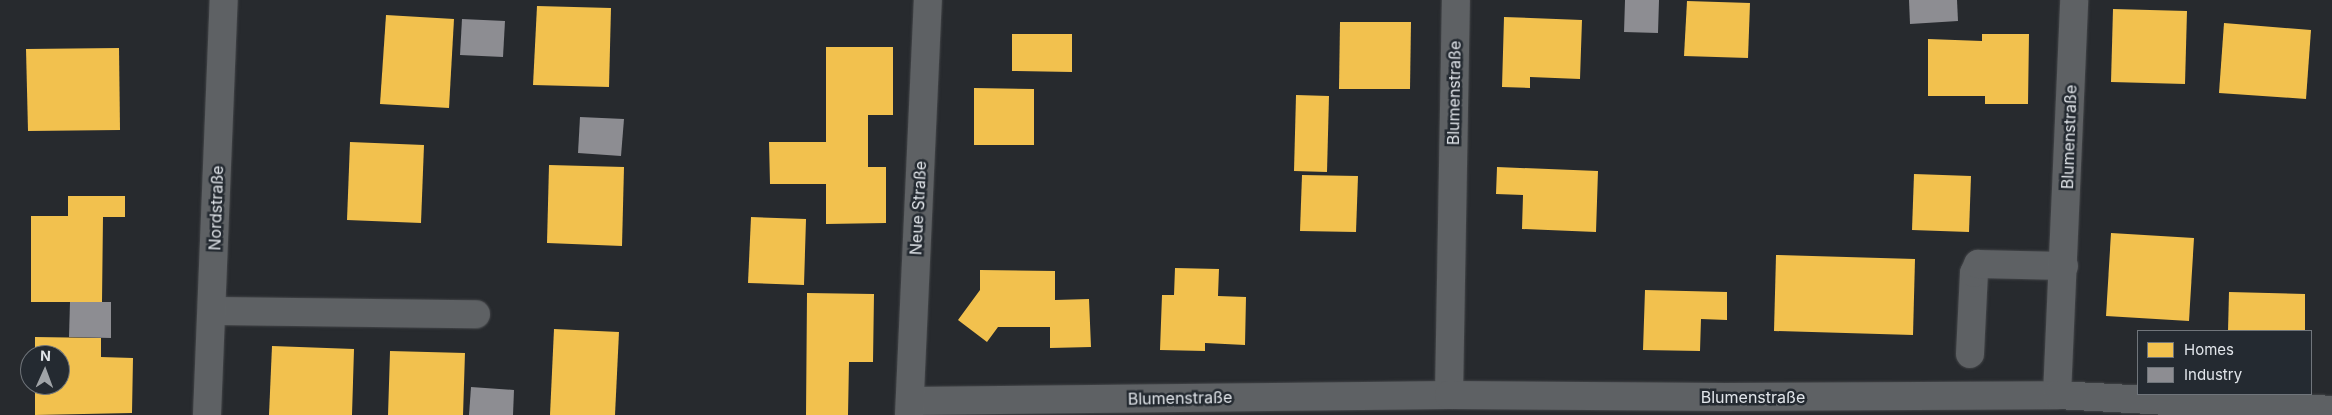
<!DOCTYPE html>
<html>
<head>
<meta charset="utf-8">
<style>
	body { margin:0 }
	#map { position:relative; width:2332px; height:415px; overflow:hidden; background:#272a2e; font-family:Inter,sans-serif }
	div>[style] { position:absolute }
	.homes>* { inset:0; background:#f2c14e }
	.industry>* { inset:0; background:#8d8d92 }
	.roads { filter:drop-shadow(0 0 1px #434548) drop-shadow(0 0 1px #434548) }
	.minor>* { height:28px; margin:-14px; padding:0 14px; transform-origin:14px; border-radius:14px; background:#5e6164 }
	span { translate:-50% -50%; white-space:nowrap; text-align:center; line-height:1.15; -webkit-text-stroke:5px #242a31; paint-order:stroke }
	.street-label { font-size:16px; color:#e1e5ea }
	.legend { position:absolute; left:2137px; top:330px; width:175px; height:65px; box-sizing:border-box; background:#242a31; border:1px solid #70757b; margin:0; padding:6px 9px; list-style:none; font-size:15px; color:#e1e5ea }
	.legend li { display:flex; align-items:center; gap:10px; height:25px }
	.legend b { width:25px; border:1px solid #70757b }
	.north { position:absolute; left:20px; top:345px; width:50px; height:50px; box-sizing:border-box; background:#242a31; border:1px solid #70757b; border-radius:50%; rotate:2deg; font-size:14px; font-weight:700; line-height:20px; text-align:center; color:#e1e5ea }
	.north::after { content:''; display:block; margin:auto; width:18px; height:22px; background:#a0a4a8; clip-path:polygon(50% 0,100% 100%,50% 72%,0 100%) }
</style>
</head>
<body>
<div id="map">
	<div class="homes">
		<div style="clip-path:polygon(1687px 1px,1750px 3px,1748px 58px,1684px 56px)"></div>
		<div style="clip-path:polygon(537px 6px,611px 8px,609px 87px,533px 85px)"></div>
		<div style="clip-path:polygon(2113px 9px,2187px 11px,2185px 84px,2111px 82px)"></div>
		<div style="clip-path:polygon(386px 15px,454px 19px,449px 108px,380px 104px)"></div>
		<div style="clip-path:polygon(1504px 17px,1582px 20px,1580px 79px,1530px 77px,1530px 88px,1502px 87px)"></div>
		<div style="clip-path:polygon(1340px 22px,1411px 22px,1410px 89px,1339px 89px)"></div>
		<div style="clip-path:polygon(2224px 23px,2311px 30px,2306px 99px,2219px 93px)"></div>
		<div style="clip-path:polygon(1012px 34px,1072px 34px,1072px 72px,1012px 71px)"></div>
		<div style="clip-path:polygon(1982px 34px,2029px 34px,2028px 104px,1985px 104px,1985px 96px,1928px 96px,1928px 39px,1982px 41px)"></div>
		<div style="clip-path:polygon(826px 47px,893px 47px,893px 115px,868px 115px,868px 167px,886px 167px,886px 223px,826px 224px,826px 184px,770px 184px,769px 142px,826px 142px)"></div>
		<div style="clip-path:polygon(119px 48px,120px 130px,28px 131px,26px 49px)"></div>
		<div style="clip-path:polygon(974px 88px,1034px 89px,1034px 145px,974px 145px)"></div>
		<div style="clip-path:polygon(1296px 95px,1329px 96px,1327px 172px,1294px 171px)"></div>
		<div style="clip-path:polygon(350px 142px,424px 145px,421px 223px,347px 220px)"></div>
		<div style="clip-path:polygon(549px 165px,624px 167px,622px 246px,547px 243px)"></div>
		<div style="clip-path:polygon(1497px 167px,1598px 171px,1596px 232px,1522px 229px,1523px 195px,1496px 194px)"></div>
		<div style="clip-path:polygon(1914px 174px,1971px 176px,1969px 232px,1912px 230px)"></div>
		<div style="clip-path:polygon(1302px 175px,1358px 176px,1356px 232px,1300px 231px)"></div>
		<div style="clip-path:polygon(68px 196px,125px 196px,125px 217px,103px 217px,102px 302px,31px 302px,31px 216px,68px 216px)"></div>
		<div style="clip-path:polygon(751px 217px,806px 219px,804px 285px,748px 283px)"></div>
		<div style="clip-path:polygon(2111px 233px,2194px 238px,2189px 321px,2106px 316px)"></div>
		<div style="clip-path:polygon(1776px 255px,1915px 259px,1913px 335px,1774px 331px)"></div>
		<div style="clip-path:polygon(1175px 268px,1219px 269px,1218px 296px,1246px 297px,1245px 345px,1205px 343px,1205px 351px,1160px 350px,1162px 295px,1174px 295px)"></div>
		<div style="clip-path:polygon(980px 270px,1055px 271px,1055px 300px,1089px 299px,1091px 347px,1050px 348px,1050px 327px,998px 327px,987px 342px,958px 320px,980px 290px)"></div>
		<div style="clip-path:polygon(1645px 290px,1727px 292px,1727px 320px,1701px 319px,1700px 351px,1643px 350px)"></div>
		<div style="clip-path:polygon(2229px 292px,2305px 294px,2305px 331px,2228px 331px)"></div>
		<div style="clip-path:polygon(807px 293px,874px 294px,873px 362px,849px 362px,848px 415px,806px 415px)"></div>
		<div style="clip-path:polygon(554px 329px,619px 332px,615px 415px,550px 415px)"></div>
		<div style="clip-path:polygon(35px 337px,101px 338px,101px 357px,133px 358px,132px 413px,35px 415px,35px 385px,60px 385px,60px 355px,35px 355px)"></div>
		<div style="clip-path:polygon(272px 346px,354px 349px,352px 415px,269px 415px)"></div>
		<div style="clip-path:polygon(390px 351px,465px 353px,463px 415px,388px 415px)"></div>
	</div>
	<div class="industry">
		<div style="clip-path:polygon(1625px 0,1659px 0,1658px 33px,1624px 32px)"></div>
		<div style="clip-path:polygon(1909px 0,1957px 0,1958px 21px,1910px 24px)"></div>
		<div style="clip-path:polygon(462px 19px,505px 21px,503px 57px,460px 55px)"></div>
		<div style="clip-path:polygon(580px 117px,624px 119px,621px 156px,578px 153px)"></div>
		<div style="clip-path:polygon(70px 302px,111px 302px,111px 338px,69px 337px)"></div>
		<div style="clip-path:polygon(471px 387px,514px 390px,513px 415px,469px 415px)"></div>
	</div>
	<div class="roads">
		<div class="minor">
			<div style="left:212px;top:311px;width:264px;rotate:0.7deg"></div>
			<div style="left:1970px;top:354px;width:81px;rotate:-87.2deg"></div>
			<div style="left:1974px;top:273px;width:10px;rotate:-66deg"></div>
			<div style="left:1978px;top:264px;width:86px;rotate:1.3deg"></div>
			<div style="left:1449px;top:395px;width:395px;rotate:-89deg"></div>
			<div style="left:2057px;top:395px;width:395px;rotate:-87.5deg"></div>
			<div style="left:910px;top:401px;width:539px;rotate:-0.64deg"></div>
			<div style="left:1449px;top:395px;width:276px;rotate:0.4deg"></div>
			<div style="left:1725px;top:397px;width:332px;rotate:-0.3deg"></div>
			<div style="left:2057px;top:395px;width:275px;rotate:3.1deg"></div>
			<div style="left:207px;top:415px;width:415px;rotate:-87.7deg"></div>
			<div style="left:909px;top:415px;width:415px;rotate:-87.4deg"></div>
		</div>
	</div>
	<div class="street-label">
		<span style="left:1454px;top:93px;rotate:-89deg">Blumenstraße</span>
		<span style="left:2069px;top:137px;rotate:-88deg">Blumenstraße</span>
		<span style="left:216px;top:208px;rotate:-88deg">Nordstraße</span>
		<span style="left:918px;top:208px;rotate:-87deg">Neue Straße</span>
		<span style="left:1753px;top:397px">Blumenstraße</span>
		<span style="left:1180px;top:398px;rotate:-1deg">Blumenstraße</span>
	</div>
	<ul class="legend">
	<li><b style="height:14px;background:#f2c14e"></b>Homes</li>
	<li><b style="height:14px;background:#8d8d92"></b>Industry</li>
	</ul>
	<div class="north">N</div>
</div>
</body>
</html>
